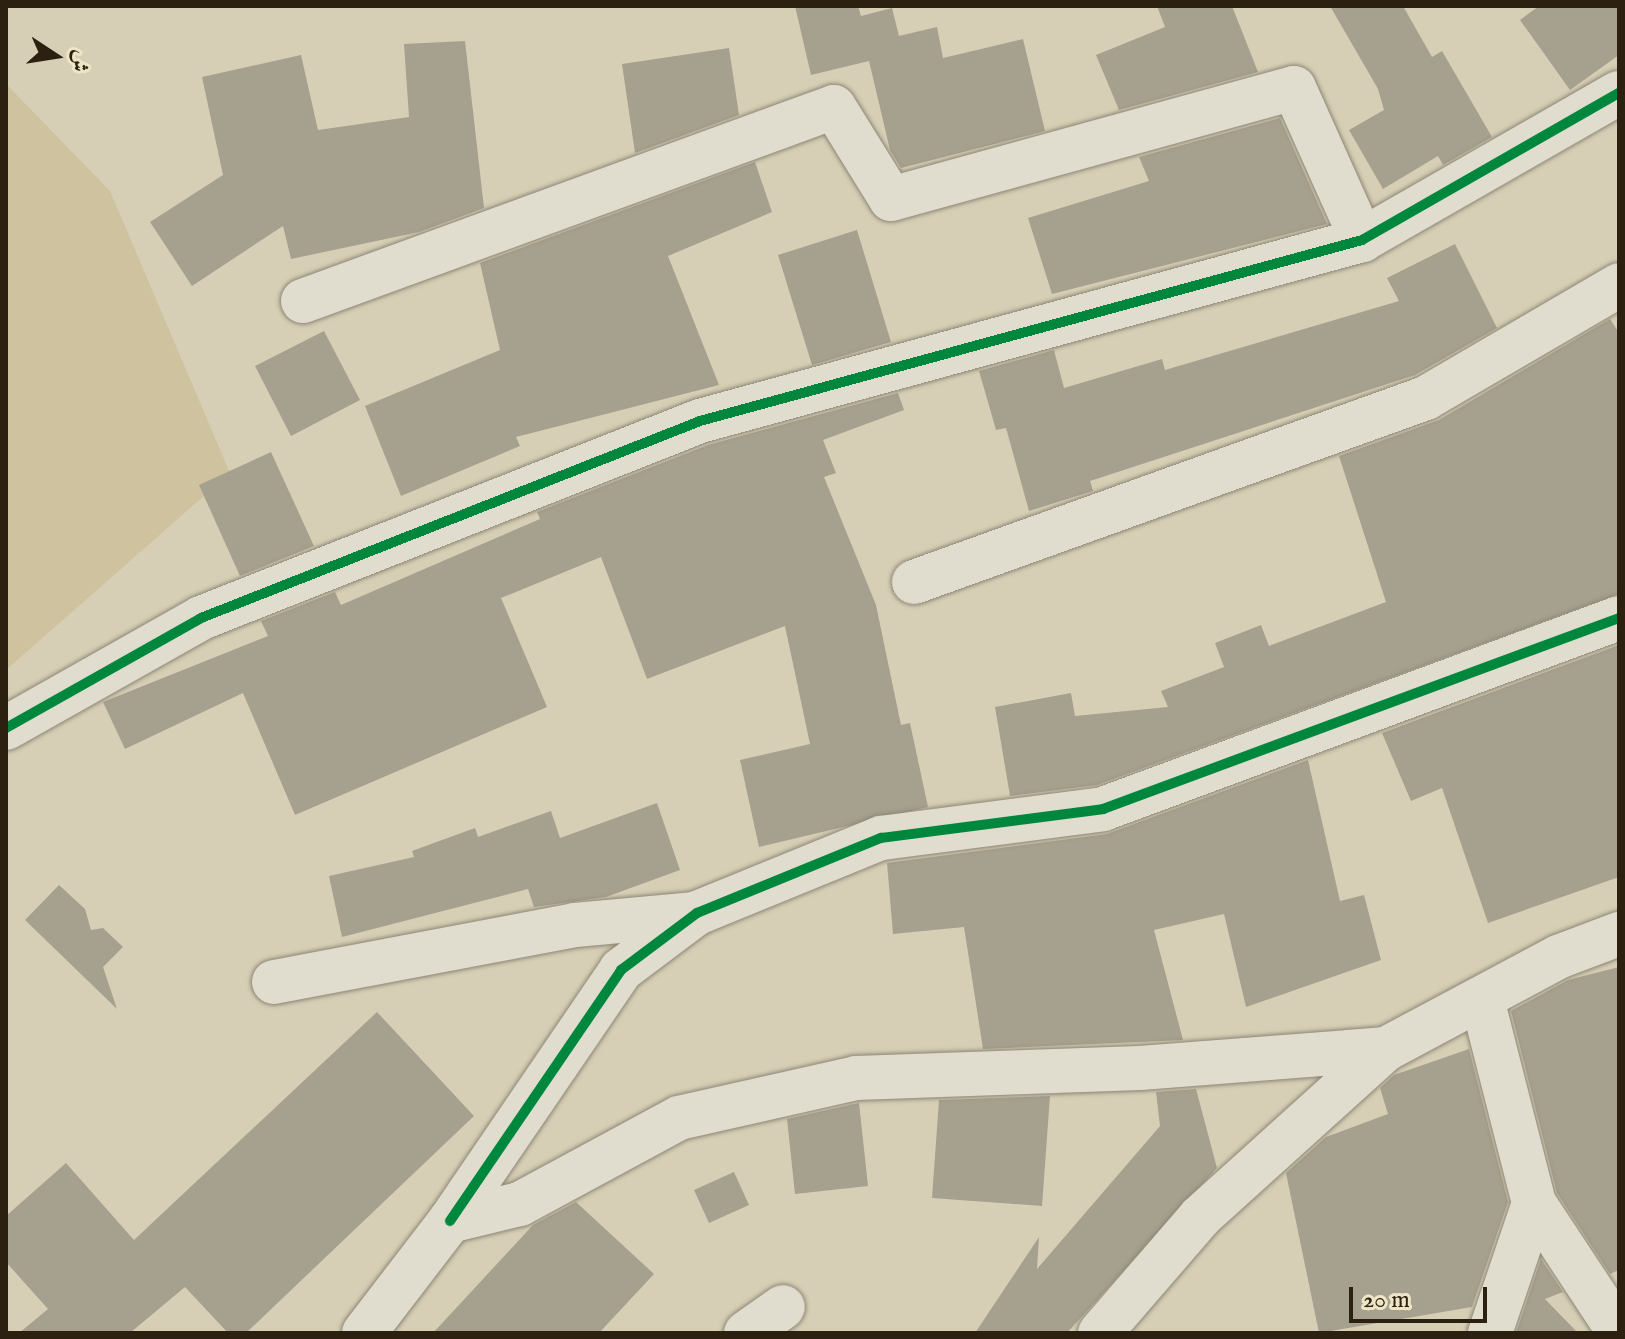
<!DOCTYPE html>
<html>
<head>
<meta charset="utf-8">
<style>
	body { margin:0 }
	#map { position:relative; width:1625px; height:1339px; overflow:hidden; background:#d7cfb5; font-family:"IM FELL English",Amiri,serif }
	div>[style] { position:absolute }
	.green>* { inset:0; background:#cec29f }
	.building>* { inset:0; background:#a6a08e }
	.roads { filter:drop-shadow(0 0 2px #8c8676) drop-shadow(0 0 2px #8c8676) }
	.minor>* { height:44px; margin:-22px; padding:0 22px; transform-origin:22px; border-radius:22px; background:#e0dcce }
	.cycleway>* { height:10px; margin:-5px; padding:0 5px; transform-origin:5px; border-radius:5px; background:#00873e }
	span { translate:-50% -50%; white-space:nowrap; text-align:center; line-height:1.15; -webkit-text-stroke:6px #eee4c6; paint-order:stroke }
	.frame { position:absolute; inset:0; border:8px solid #2c2010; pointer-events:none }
	.north { position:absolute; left:16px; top:16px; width:80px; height:80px; -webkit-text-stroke:6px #eee4c6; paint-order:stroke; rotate:102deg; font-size:22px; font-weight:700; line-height:32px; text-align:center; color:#2c2010 }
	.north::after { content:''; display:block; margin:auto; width:28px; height:36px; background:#2c2010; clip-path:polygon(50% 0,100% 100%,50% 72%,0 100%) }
	.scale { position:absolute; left:1349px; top:1287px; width:138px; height:36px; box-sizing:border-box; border:4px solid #2c2010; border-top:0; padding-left:10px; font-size:24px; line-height:28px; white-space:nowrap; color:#2c2010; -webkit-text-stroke:6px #eee4c6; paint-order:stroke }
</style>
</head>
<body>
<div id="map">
	<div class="green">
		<div style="clip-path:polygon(6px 84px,110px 191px,230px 473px,6px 670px)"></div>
	</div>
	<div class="building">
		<div style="clip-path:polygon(795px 6px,858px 6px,861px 16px,892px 8px,899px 36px,937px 27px,943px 58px,1023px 39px,1045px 131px,901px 168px,890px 150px,869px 61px,811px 75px)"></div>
		<div style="clip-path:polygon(1157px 6px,1232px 6px,1258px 72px,1119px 110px,1096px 55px,1165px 27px)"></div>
		<div style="clip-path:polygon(1330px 6px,1403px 6px,1432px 57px,1442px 51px,1492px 137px,1443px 165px,1438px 156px,1383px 189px,1349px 130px,1384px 110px,1378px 89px)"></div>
		<div style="clip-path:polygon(1539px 6px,1619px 6px,1619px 55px,1570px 90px,1520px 20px)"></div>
		<div style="clip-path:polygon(465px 41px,484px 208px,419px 232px,291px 259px,283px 226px,192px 286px,150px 222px,223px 175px,202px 77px,301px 55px,318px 130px,409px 117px,404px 44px)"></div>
		<div style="clip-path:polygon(729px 48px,739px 115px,635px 153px,622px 64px)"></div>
		<div style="clip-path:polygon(1280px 118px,1327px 224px,1052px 294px,1028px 218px,1149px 181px,1139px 157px)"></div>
		<div style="clip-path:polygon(755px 162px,772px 212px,668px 256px,719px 385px,516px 437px,520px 446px,401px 496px,365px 406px,500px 350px,480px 263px)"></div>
		<div style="clip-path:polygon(857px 230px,891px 342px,812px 365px,778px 255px)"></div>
		<div style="clip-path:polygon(1455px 244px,1497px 328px,1415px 375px,1090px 481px,1093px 491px,1029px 511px,1006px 428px,996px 430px,979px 371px,1054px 350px,1064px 388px,1162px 359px,1165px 370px,1399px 301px,1387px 278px)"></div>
		<div style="clip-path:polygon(1610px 319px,1619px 333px,1619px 594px,1097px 785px,1010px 796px,995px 707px,1071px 693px,1075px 716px,1168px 707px,1161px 691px,1224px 667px,1215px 643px,1261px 625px,1269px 646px,1386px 602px,1339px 456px,1439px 420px)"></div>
		<div style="clip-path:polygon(324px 331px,360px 400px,291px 436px,255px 366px)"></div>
		<div style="clip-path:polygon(898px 393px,904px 410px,823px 440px,836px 473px,824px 477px,876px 605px,901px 725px,910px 723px,928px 807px,759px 847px,740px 760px,810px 744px,785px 626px,647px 679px,601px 557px,501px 598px,547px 707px,295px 815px,243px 693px,125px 749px,103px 702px,268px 636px,261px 621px,335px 592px,341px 605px,540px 519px,537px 512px,708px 445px)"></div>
		<div style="clip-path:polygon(271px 452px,314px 546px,240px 576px,199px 485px)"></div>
		<div style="clip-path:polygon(1619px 645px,1619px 877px,1488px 923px,1442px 788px,1411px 801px,1382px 733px)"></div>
		<div style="clip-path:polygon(1308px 760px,1340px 901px,1364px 895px,1381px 960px,1246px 1007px,1224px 914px,1154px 930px,1183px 1040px,983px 1049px,964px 927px,893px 934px,887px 863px,1107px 834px)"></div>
		<div style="clip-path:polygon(657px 803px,680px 870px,606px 897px,534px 907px,528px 889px,342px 937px,329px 876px,414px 857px,412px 851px,475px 828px,478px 837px,551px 811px,560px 838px)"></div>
		<div style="clip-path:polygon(59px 885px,85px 909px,91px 930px,103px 928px,123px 947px,103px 967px,117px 1009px,25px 920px)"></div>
		<div style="clip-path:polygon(1619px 967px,1619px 1270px,1610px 1274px,1557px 1193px,1511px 1011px,1568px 980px)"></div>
		<div style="clip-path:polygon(377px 1012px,474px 1116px,246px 1333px,228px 1333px,185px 1287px,130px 1333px,19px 1333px,48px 1309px,6px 1262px,6px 1216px,66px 1163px,134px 1240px)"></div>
		<div style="clip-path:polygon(1469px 1049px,1508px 1202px,1472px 1307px,1319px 1333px,1286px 1173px,1326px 1137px,1388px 1114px,1380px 1088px,1394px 1075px)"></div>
		<div style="clip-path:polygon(1196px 1089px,1217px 1168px,1067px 1333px,975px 1333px,1039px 1237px,1037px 1269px,1160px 1126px,1156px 1092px)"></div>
		<div style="clip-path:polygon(1050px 1096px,1042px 1206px,932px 1198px,939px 1100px)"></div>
		<div style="clip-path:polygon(859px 1103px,868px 1186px,795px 1194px,787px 1119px)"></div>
		<div style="clip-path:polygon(734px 1172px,749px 1205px,709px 1223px,694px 1190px)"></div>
		<div style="clip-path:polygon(576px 1202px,654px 1274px,599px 1333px,433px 1333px,533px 1225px)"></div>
		<div style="clip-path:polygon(1541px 1259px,1563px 1292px,1545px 1299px,1578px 1333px,1516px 1333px)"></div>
	</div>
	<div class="roads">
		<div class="minor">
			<div style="left:303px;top:301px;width:565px;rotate:-20.07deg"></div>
			<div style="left:834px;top:107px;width:108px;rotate:58.2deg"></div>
			<div style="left:891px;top:199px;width:418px;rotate:-15.4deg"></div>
			<div style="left:1294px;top:88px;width:167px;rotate:65.9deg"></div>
			<div style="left:914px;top:582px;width:544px;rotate:-19.77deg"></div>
			<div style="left:1426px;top:398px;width:224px;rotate:-30.3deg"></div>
			<div style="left:6px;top:728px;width:224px;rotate:-29.4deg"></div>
			<div style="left:201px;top:618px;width:536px;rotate:-21.54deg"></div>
			<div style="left:700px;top:421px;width:686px;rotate:-15.29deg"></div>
			<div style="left:1362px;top:240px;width:296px;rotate:-29.8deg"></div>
			<div style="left:274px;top:982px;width:306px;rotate:-10.7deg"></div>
			<div style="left:575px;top:925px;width:121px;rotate:-5.2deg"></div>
			<div style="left:1482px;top:999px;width:211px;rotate:75.7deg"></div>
			<div style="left:450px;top:1221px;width:304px;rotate:-55.7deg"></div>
			<div style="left:621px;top:970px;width:95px;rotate:-36.9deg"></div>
			<div style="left:697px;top:913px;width:199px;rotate:-22.2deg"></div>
			<div style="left:881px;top:838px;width:224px;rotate:-7.4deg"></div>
			<div style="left:1103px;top:809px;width:550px;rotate:-20.31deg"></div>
			<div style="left:364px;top:1333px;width:141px;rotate:-52.5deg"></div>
			<div style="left:450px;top:1221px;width:72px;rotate:-13.7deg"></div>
			<div style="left:520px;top:1204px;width:181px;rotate:-28.4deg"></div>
			<div style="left:679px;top:1118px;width:181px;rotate:-12.7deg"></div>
			<div style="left:856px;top:1078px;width:284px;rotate:-2deg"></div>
			<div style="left:1140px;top:1068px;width:247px;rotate:-4.4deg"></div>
			<div style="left:1386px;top:1049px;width:195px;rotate:-28.1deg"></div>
			<div style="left:1558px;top:957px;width:65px;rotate:-20.7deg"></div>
			<div style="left:746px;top:1333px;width:45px;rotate:-35.1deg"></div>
			<div style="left:1100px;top:1333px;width:153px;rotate:-49.2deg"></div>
			<div style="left:1200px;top:1217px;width:251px;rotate:-42.1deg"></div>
			<div style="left:1490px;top:1333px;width:137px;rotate:-71.3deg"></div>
			<div style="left:1534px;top:1203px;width:154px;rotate:56.6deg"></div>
		</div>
	</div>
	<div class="cycleway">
		<div style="left:6px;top:728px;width:224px;rotate:-29.4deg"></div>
		<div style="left:201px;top:618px;width:536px;rotate:-21.54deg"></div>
		<div style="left:700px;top:421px;width:686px;rotate:-15.29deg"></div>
		<div style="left:1362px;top:240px;width:296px;rotate:-29.8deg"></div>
		<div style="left:450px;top:1221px;width:304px;rotate:-55.7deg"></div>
		<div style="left:621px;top:970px;width:95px;rotate:-36.9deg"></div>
		<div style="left:697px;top:913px;width:199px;rotate:-22.2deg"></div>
		<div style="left:881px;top:838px;width:224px;rotate:-7.4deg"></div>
		<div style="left:1103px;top:809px;width:550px;rotate:-20.31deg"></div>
	</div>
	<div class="frame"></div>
	<div class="north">ش</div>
	<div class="scale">20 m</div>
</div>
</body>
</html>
